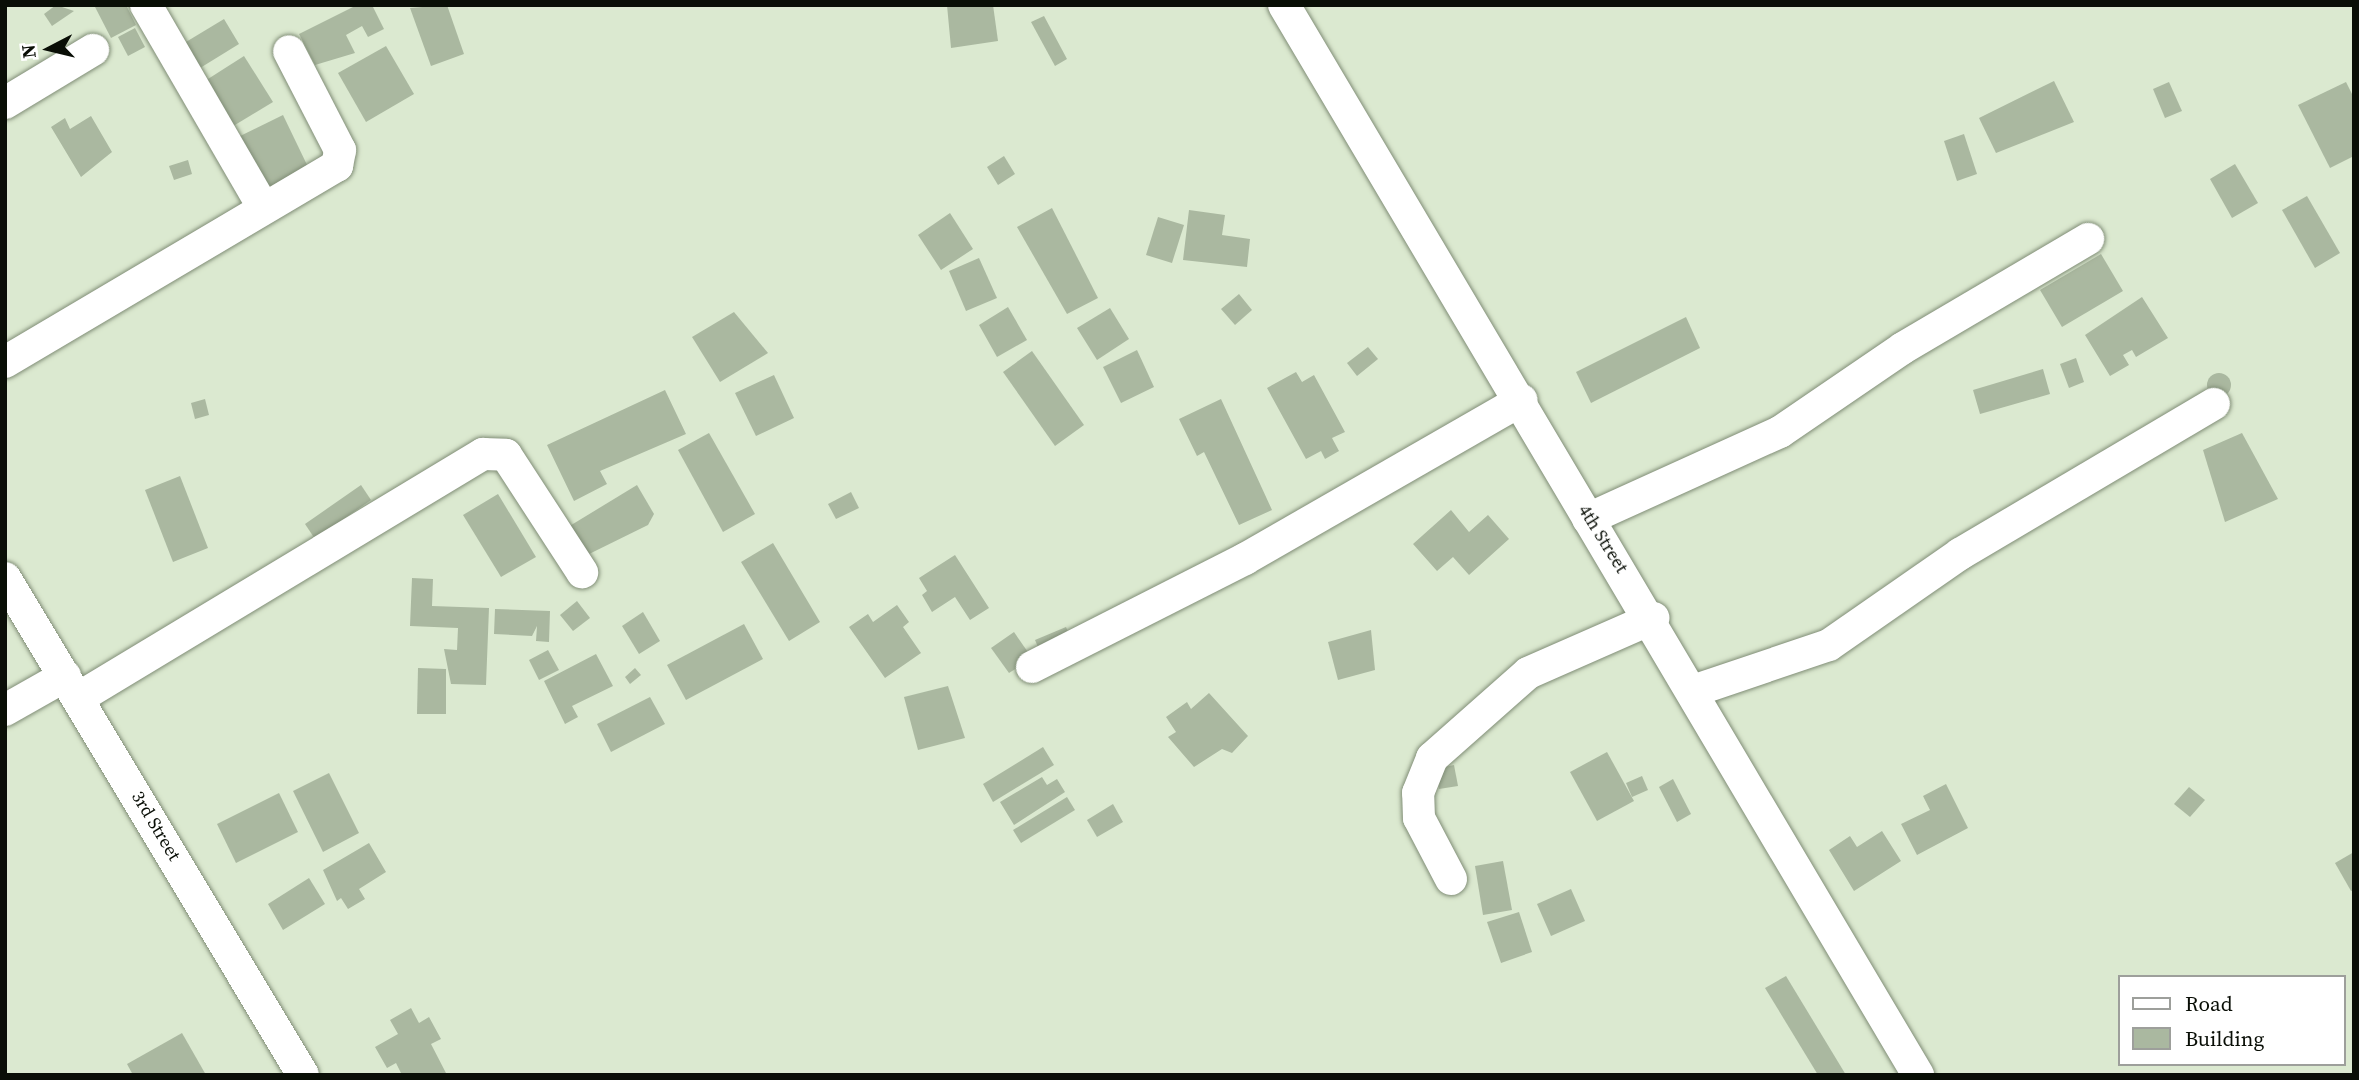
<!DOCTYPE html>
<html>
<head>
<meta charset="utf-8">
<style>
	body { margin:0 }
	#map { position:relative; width:2359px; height:1080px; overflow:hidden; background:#dbe9d0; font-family:"Source Serif 4",serif }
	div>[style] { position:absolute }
	.building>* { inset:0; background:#aab8a0 }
	.round { border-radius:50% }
	.roads { filter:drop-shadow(0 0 2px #808d76) drop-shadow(0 0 2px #808d76) }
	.minor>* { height:32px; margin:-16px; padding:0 16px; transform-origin:16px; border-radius:16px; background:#fff }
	span { translate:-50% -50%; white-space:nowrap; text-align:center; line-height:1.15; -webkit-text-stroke:6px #fff; paint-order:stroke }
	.street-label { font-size:18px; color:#090e06 }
	.frame { position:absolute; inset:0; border:7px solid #090e06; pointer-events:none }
	.legend { position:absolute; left:2118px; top:975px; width:228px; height:91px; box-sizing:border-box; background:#fff; border:2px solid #9d9f9b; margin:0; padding:9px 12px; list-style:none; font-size:21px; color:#090e06 }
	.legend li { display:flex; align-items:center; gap:14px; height:35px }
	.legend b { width:35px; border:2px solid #9d9f9b }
	.north { position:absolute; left:14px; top:14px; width:70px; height:70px; -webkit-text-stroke:5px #fff; paint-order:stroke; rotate:263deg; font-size:19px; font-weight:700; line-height:28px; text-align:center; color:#090e06 }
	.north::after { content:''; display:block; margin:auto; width:24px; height:32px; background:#090e06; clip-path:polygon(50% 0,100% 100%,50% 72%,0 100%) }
</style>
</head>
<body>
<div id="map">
	<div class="building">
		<div style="clip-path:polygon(56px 5px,74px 11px,52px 26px,44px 14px)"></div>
		<div style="clip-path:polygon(94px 5px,126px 5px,136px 25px,111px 38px)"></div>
		<div style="clip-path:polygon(357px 5px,372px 5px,384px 29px,368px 37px,362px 26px,346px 35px,355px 53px,315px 65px,299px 34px)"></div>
		<div style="clip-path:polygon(447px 5px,464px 54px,431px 66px,410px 8px)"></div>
		<div style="clip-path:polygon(947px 5px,993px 5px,998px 41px,951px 48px)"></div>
		<div style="clip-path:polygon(1044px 16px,1067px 59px,1055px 66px,1031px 22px)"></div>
		<div style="clip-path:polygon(224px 19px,239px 44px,192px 73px,176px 48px)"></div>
		<div style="clip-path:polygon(135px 28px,145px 47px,128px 56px,118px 37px)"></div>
		<div style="clip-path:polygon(386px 46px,414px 94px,366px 122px,338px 73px)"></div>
		<div style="clip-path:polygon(244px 56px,273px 102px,225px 131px,197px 86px)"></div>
		<div style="clip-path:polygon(2054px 81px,2074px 122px,1996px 153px,1979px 118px)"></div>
		<div style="clip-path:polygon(2169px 82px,2182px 111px,2165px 118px,2153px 89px)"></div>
		<div style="clip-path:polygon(2346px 82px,2354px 98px,2354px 156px,2330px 168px,2298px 105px)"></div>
		<div style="clip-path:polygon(283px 115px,309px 169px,258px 194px,232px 140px)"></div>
		<div style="clip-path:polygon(91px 116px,112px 152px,81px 177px,51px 127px,65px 118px,70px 129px)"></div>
		<div style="clip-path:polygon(1964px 134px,1977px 174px,1957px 181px,1944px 141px)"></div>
		<div style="clip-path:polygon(1004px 156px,1015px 174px,998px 185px,987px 167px)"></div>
		<div style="clip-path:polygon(188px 160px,192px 174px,174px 180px,169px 166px)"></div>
		<div style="clip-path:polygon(2235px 164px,2258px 203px,2232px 218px,2210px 179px)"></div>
		<div style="clip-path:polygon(2307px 196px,2340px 253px,2315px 268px,2282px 210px)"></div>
		<div style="clip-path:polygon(1052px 208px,1098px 298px,1067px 314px,1017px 227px)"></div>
		<div style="clip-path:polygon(1189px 210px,1225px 215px,1222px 235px,1250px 239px,1247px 267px,1183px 260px)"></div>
		<div style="clip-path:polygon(950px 213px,973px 249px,941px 270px,918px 235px)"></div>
		<div style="clip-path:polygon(1158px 217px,1184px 225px,1172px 263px,1146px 255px)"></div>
		<div style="clip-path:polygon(2101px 254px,2123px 291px,2062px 327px,2040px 290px)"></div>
		<div style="clip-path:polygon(979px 258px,997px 298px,966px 311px,949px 271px)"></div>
		<div style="clip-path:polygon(1239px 294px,1252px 310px,1235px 325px,1221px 309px)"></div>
		<div style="clip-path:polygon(2142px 297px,2168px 338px,2136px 357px,2132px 350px,2123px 355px,2129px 365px,2110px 376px,2085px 335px)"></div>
		<div style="clip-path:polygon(1008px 307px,1027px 340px,997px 357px,979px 325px)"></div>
		<div style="clip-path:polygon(1110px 308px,1129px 339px,1097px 360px,1077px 328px)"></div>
		<div style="clip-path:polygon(734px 312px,768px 353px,720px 382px,692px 337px)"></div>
		<div style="clip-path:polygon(1686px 317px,1700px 348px,1591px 403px,1576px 372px)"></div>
		<div style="clip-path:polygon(1368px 347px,1378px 359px,1357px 376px,1347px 363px)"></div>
		<div style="clip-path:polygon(1137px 350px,1154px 387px,1121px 403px,1103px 367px)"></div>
		<div style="clip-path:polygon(1032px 351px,1084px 425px,1055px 446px,1003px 372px)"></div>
		<div style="clip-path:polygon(2076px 358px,2084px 382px,2069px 388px,2060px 364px)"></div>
		<div style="clip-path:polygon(2043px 369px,2050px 394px,1980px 414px,1973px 390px)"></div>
		<div style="clip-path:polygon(1296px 372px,1302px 382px,1314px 375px,1345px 432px,1332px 438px,1339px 451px,1325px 459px,1321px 451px,1306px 459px,1267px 388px)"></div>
		<div class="round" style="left:2207px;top:373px;width:24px;height:24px"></div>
		<div style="clip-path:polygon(774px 375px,794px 418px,756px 436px,735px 393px)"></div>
		<div style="clip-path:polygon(665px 390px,686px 434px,600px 471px,607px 484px,574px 501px,547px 445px)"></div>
		<div style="clip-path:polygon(205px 399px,209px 415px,195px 419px,191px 403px)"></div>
		<div style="clip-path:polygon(1221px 399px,1272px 510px,1239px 525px,1204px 452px,1197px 456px,1179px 419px)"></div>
		<div style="clip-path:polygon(709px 433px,755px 514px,723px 532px,678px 450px)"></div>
		<div style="clip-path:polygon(2242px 433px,2278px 499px,2225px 522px,2203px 450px)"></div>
		<div style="clip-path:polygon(180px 476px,208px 548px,173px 562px,145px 490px)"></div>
		<div style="clip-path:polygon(361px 485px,371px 500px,315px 539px,305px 524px)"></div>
		<div style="clip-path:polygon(637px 485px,654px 514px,648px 525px,585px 556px,568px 527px)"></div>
		<div style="clip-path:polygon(851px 492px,859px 508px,836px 519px,828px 504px)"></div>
		<div style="clip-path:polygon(498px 494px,536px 557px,501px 577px,463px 515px)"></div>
		<div style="clip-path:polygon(1451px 510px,1469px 532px,1488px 515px,1509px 539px,1469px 575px,1453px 557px,1437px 571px,1413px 544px)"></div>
		<div style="clip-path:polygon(773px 543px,820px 622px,789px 641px,741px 562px)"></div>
		<div style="clip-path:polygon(955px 555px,989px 608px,970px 620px,955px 597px,932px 612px,922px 595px,927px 591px,919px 578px)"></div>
		<div style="clip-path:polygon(412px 578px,433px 579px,432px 606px,489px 608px,486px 685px,451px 684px,444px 649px,457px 650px,458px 628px,410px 626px)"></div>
		<div style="clip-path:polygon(577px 601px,590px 618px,573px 631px,560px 615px)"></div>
		<div style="clip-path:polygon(897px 605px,909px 622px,903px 627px,921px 653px,885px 678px,849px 627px,868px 614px,873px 622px)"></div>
		<div style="clip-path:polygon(495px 609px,550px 611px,549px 642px,536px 641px,537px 626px,532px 636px,494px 634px)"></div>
		<div style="clip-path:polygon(643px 612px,660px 641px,639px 654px,622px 626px)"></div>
		<div style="clip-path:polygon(744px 624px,763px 659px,686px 700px,667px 665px)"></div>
		<div style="clip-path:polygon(1066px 627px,1072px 641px,1041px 654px,1035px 640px)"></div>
		<div style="clip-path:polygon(1371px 630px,1375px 670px,1338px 680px,1328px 642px)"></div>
		<div style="clip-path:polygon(1014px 632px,1032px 658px,1009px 673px,991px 648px)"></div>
		<div style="clip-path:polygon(548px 650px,559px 670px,539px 680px,529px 660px)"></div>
		<div style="clip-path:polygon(596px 654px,613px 686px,572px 706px,578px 717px,565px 724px,544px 681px)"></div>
		<div style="clip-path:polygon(418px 668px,446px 669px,446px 714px,417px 714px)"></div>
		<div style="clip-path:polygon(635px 668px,641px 675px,630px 684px,625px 677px)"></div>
		<div style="clip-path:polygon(948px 686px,965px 738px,918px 750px,904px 697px)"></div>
		<div style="clip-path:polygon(1209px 693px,1248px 736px,1232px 753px,1222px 749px,1194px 767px,1168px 737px,1176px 732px,1166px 717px,1187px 702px,1191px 709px)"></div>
		<div style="clip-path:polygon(650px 697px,665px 724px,611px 752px,597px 724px)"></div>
		<div style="clip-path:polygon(1043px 747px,1054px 765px,993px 802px,983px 784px)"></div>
		<div style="clip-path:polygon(1607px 752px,1634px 801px,1597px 821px,1570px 772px)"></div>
		<div style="clip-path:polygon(1454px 765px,1458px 786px,1439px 789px,1435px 769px)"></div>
		<div style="clip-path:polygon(329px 773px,359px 833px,323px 852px,293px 791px)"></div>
		<div style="clip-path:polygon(1642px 776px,1648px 790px,1632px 797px,1626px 783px)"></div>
		<div style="clip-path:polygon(1042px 777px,1047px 785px,1057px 779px,1065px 792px,1014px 825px,1000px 802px)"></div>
		<div style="clip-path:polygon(1673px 779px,1691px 814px,1677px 822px,1659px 787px)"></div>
		<div style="clip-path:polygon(1946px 784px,1968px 828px,1917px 855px,1901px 824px,1930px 810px,1923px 796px)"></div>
		<div style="clip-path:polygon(2189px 787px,2205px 800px,2190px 817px,2174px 804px)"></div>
		<div style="clip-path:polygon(279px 793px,298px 832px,236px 863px,217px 824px)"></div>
		<div style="clip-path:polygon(1067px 797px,1075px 810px,1021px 843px,1013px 830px)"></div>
		<div style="clip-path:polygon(1113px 804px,1123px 822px,1097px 837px,1087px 820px)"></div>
		<div style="clip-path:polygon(1882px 831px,1901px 861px,1854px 891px,1829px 850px,1850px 836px,1857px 847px)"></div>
		<div style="clip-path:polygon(369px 843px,386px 872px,359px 889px,365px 899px,348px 909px,341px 898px,337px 901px,323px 870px)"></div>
		<div style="clip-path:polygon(2354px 852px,2354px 890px,2351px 891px,2335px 863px)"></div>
		<div style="clip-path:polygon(1503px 861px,1512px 910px,1483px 915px,1475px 866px)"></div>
		<div style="clip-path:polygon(309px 878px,325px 904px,283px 930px,268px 904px)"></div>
		<div style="clip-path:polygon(1571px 889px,1585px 921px,1551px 936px,1537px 904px)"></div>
		<div style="clip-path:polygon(1519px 912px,1532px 952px,1501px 963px,1487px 922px)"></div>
		<div style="clip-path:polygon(1786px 976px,1846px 1075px,1818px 1075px,1765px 988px)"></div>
		<div style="clip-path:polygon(411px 1008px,419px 1023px,429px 1017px,441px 1039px,431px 1044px,447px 1075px,402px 1075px,396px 1063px,387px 1068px,375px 1047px,398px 1034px,390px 1020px)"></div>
		<div style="clip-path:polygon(182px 1033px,206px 1075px,133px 1075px,127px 1064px)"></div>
	</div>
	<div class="roads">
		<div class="minor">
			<div style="left:146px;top:5px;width:233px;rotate:59.9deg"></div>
			<div style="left:1284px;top:5px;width:1244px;rotate:59.35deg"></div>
			<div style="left:5px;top:103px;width:103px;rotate:-31.1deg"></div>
			<div style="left:5px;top:362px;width:386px;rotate:-30.6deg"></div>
			<div style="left:337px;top:166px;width:16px;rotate:-79deg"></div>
			<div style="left:340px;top:150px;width:111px;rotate:-117.3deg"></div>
			<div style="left:1588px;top:519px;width:211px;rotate:-24.4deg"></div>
			<div style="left:1780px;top:432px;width:149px;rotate:-34.3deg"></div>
			<div style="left:1903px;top:348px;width:215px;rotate:-30.5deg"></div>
			<div style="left:5px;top:578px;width:579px;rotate:59.05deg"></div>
			<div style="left:1032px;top:667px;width:239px;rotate:-26.9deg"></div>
			<div style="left:1245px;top:559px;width:319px;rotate:-29.9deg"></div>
			<div style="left:1696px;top:690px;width:140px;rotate:-18.7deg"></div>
			<div style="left:1829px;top:645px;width:160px;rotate:-34.8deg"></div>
			<div style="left:1960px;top:554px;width:295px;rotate:-30.6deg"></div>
			<div style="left:80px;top:697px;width:471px;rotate:-31.1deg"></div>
			<div style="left:483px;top:454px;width:23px;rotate:2deg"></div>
			<div style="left:506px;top:455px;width:140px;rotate:57deg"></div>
			<div style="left:5px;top:710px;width:69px;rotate:-29.5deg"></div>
			<div style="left:1451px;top:879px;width:69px;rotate:-117.7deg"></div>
			<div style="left:1419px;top:818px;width:25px;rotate:-92deg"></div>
			<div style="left:1418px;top:793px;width:38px;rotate:-68deg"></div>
			<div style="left:1432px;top:758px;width:128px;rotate:-41.5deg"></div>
			<div style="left:1528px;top:673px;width:137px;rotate:-23.7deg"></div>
		</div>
	</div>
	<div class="street-label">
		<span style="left:1603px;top:539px;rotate:58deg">4th Street</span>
		<span style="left:156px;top:826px;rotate:59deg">3rd Street</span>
	</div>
	<div class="frame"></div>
	<ul class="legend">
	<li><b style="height:9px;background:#fff"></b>Road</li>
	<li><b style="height:19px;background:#aab8a0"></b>Building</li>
	</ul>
	<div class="north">N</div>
</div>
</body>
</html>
